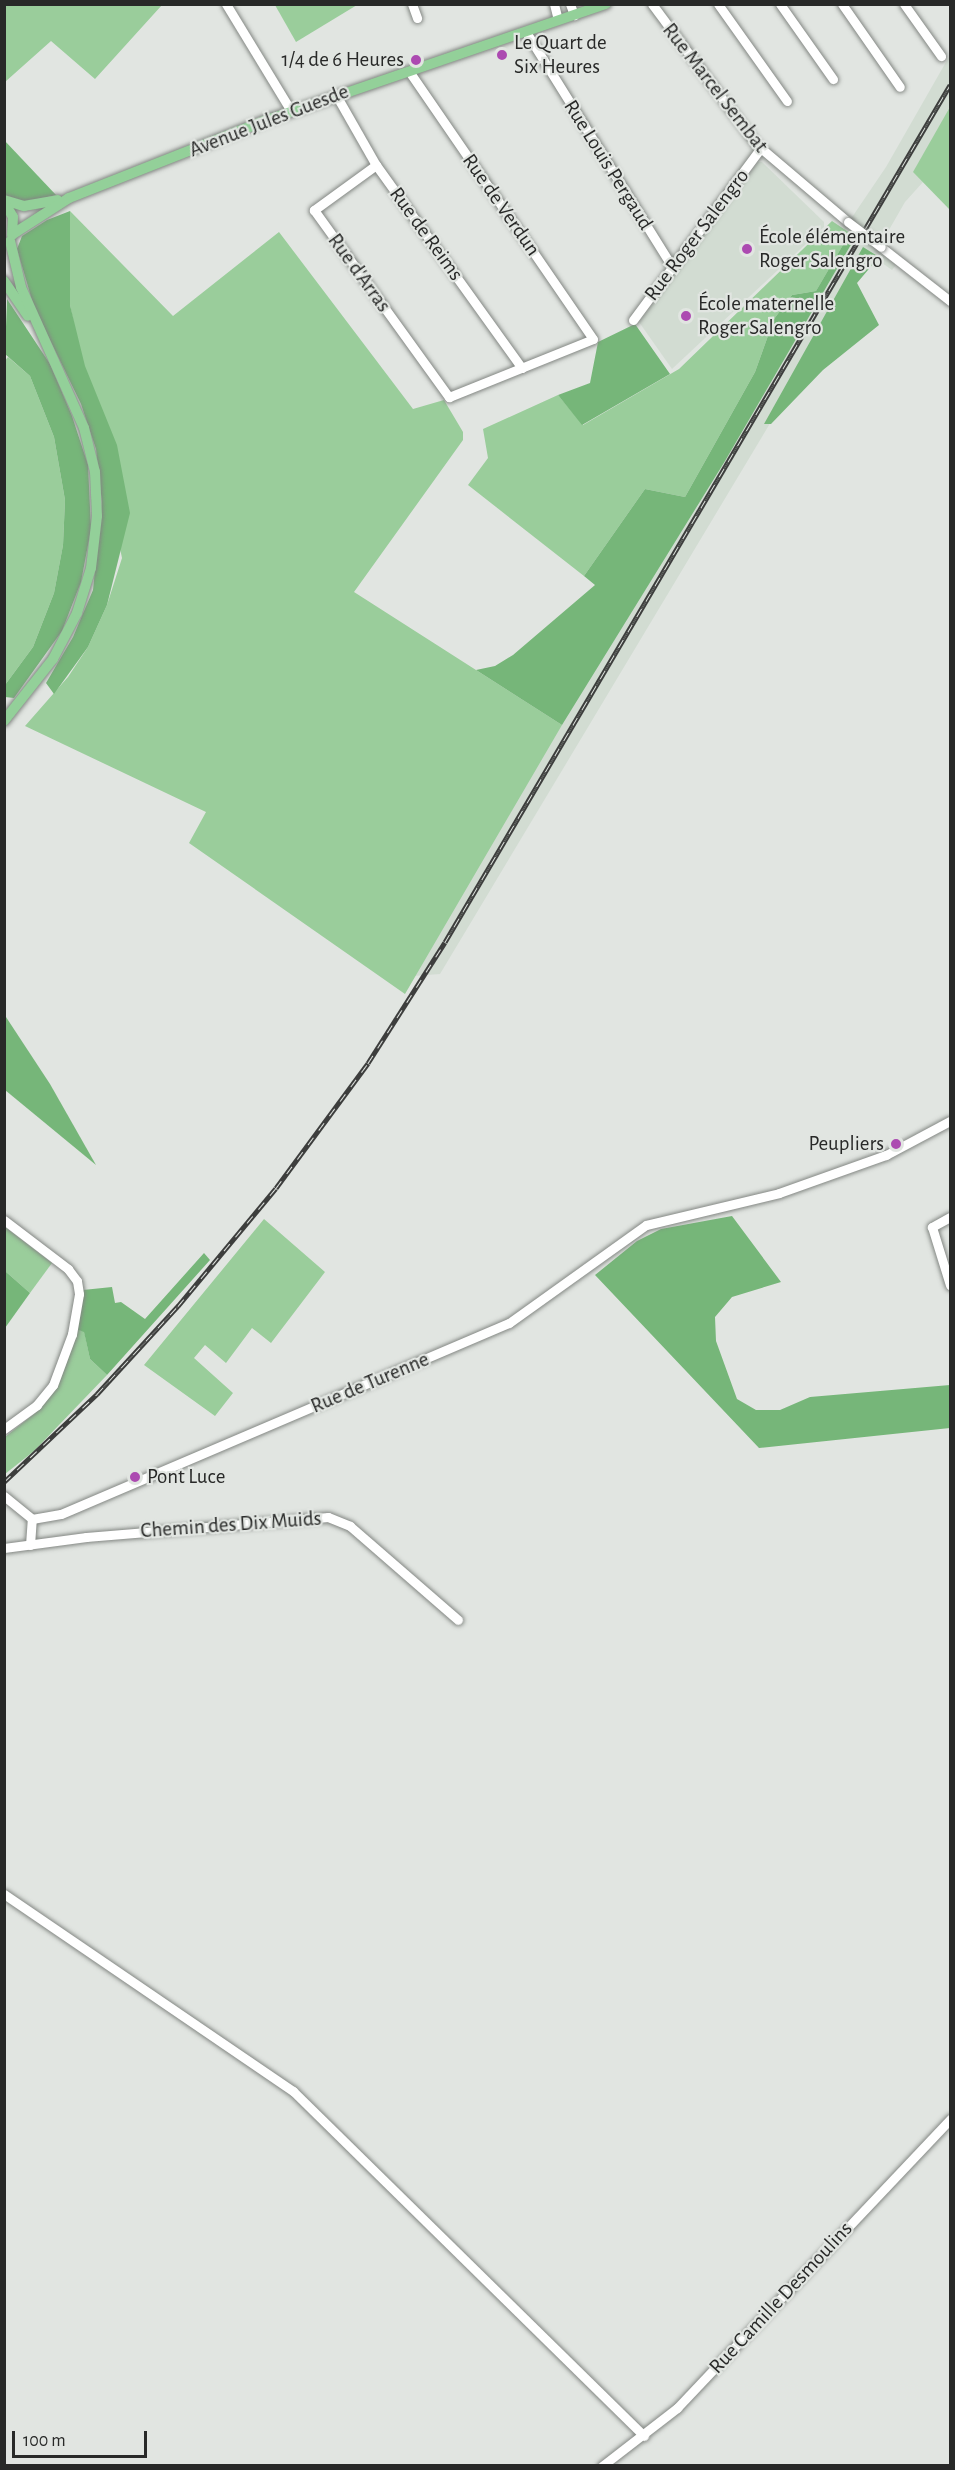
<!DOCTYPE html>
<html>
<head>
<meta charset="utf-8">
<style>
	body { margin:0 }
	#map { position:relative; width:955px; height:2470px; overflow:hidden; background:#e1e5e1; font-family:"Alegreya Sans",sans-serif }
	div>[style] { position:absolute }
	.built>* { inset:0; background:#d2dcd2 }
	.green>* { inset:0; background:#9acd9b }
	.forest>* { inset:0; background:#76b679 }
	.roads { filter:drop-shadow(0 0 2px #838783) drop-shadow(0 0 2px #838783) }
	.minor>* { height:9px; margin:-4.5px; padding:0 4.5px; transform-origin:4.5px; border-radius:4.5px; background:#fff }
	.major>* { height:10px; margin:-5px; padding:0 5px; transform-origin:5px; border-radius:5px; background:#93d099 }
	.rail>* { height:5px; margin-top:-2.5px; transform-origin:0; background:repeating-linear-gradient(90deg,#e1e5e1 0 9px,#3d3e3d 0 18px); box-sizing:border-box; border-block:2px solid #3d3e3d }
	.bridges { filter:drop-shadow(0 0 2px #838783) drop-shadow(0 0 2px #838783) }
	.minor-bridge>* { height:9px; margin:-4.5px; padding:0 4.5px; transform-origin:4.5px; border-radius:4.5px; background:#fff }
	.dots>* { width:16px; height:16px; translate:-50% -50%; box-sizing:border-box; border:3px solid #e1e5e1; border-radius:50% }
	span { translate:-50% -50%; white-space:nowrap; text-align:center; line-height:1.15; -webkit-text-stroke:4.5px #e1e5e1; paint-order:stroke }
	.poi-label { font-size:21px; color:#282928 }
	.left { translate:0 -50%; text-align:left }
	.right { translate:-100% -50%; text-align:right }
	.street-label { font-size:21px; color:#282928 }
	.frame { position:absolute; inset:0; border:6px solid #282928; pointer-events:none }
	.scale { position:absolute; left:12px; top:2431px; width:135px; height:27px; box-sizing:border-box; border:3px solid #282928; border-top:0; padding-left:8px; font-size:18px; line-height:21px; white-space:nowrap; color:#282928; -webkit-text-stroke:4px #e1e5e1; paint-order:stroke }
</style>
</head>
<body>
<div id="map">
	<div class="built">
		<div style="clip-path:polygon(950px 55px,950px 126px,923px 182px,905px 202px,878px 249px,896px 265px,892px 270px,871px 255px,440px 974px,413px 976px,841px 242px,844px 229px,886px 167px)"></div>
		<div style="clip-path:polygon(758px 162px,762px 162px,824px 222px,824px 227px,672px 369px,639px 322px)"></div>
	</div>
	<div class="green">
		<div style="clip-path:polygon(5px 4px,162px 4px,162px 5px,95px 79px,51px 41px,5px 82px)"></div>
		<div style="clip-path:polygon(275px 5px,357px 5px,296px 42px)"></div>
		<div style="clip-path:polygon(950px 107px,950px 210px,913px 172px)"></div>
		<div style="clip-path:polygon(70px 211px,173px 316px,279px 232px,413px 409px,444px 400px,463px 432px,463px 440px,354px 592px,562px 725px,405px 994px,189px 843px,206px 812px,25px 726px,68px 677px,88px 647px,107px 605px,122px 558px,70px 305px)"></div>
		<div style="clip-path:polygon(832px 221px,850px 233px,816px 291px,792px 295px,774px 319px,755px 372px,685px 497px,645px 489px,584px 576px,468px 485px,488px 458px,483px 429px,558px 395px,583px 425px,679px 369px)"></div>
		<div style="clip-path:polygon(8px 357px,30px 376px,54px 437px,65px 500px,63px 545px,54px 593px,33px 647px,5px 685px,4px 362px)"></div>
		<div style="clip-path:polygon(264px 1219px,325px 1272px,271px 1343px,252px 1328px,226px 1363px,205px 1345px,194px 1358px,233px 1393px,215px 1416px,144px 1365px)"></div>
		<div style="clip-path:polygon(5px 1227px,52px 1263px,30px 1293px,5px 1271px)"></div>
		<div style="clip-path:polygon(76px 1329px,84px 1331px,90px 1359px,107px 1375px,34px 1451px,5px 1474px,5px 1437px,34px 1414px,52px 1392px)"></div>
	</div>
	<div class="forest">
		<div style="clip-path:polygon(4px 140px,56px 195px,22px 203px,5px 196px)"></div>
		<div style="clip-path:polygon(70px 211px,70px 305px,85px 366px,117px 445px,130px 513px,107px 605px,88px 647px,54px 694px,46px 683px,73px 637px,93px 590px,102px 502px,96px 449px,81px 404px,34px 307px,17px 249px,22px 236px,47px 220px)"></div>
		<div style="clip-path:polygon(850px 233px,856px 236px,725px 461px,562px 725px,476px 670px,495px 666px,513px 655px,595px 585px,584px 576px,645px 489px,685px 497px,755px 372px,774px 319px,792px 295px,816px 291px)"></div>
		<div style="clip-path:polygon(863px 247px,879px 257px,857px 283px,879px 325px,823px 370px,771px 424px,764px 424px)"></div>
		<div style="clip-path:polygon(7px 299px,50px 364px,72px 416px,88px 465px,91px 529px,81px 582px,62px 631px,14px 698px,5px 697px,5px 685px,33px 647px,54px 593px,63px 545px,65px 500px,54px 437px,30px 376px,5px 354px)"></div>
		<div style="clip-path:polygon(635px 324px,670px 374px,582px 425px,558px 395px,590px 383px,598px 342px)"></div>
		<div style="clip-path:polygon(4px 1014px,50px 1084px,96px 1165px,5px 1090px)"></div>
		<div style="clip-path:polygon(732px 1216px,781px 1282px,732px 1297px,715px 1317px,716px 1341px,737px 1399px,756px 1410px,780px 1410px,810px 1397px,950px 1385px,950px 1428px,759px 1448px,595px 1275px,637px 1241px,661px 1229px)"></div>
		<div style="clip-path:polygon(204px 1253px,210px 1260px,107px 1375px,90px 1359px,84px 1332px,76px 1329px,83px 1290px,112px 1287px,115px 1303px,121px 1302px,145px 1319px)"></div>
		<div style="clip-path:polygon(5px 1271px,30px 1293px,5px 1328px)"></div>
	</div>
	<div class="roads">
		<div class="minor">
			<div style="left:226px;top:4px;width:125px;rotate:58.7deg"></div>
			<div style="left:412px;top:4px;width:15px;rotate:70deg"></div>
			<div style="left:554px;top:4px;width:16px;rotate:76deg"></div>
			<div style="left:570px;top:4px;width:12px;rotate:70deg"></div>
			<div style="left:652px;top:4px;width:174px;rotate:53.4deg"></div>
			<div style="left:756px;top:144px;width:121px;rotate:40.3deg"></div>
			<div style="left:718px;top:4px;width:119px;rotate:54.6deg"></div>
			<div style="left:780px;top:4px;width:92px;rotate:54.8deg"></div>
			<div style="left:842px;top:4px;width:101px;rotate:55.1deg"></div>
			<div style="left:904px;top:4px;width:64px;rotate:54.6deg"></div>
			<div style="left:526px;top:32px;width:277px;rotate:58.1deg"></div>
			<div style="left:336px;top:95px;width:81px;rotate:60.3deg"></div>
			<div style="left:376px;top:165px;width:250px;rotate:54.3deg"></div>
			<div style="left:376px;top:165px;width:77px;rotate:144deg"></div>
			<div style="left:314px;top:210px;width:231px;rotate:54.2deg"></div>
			<div style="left:449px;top:397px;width:155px;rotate:-21.9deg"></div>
			<div style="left:593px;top:339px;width:325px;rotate:-124.5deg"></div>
			<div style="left:881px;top:247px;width:88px;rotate:38deg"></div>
			<div style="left:633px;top:320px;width:213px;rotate:-53.4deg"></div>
			<div style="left:950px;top:1217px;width:21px;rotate:151deg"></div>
			<div style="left:932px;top:1227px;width:61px;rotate:72.8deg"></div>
			<div style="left:4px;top:1220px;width:81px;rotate:37.4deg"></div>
			<div style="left:68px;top:1269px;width:15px;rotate:53deg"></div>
			<div style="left:77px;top:1281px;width:13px;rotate:81deg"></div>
			<div style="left:79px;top:1294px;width:41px;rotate:99.9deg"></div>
			<div style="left:72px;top:1334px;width:54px;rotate:110.4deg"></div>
			<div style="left:53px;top:1385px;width:26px;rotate:129deg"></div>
			<div style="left:37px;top:1405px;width:41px;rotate:144deg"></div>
			<div style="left:4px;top:1496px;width:36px;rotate:39deg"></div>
			<div style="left:32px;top:1519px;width:29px;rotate:-10deg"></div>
			<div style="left:61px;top:1514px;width:487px;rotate:-23.1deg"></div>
			<div style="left:509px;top:1323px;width:168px;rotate:-35.6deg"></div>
			<div style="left:646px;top:1225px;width:137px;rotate:-13.5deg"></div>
			<div style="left:779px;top:1193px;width:114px;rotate:-19.6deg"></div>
			<div style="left:886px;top:1155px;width:72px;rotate:-28deg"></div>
			<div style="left:30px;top:1545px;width:26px;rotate:-86deg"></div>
			<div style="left:4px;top:1548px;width:83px;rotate:-7.6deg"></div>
			<div style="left:86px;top:1537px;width:243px;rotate:-4.7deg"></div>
			<div style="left:328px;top:1517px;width:24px;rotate:22deg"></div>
			<div style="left:350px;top:1526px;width:143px;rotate:41deg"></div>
			<div style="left:4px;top:1894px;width:350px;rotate:34.3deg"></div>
			<div style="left:293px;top:2091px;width:492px;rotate:44.5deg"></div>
			<div style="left:602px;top:2466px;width:95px;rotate:-37.7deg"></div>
			<div style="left:677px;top:2408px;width:398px;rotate:-46.6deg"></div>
		</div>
		<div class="major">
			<div style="left:4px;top:200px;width:21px;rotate:17deg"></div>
			<div style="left:24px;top:206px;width:34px;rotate:-10deg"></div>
			<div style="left:4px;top:202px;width:17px;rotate:59deg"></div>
			<div style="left:13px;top:217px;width:18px;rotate:93deg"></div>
			<div style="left:13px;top:234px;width:67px;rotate:-32.7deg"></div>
			<div style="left:69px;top:198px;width:216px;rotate:-21.5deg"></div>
			<div style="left:270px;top:119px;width:355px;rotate:-18.9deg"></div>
			<div style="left:4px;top:281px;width:42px;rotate:55.6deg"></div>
			<div style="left:4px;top:721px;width:79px;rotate:-51.7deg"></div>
			<div style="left:53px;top:659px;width:52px;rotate:-62.4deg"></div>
			<div style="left:77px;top:613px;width:47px;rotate:-72.7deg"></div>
			<div style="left:91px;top:568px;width:52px;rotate:-83.4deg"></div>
			<div style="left:97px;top:516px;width:44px;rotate:-92.6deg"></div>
			<div style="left:95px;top:472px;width:45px;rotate:-104deg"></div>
			<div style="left:84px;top:428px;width:154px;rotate:-114.1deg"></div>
			<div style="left:21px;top:287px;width:47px;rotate:-103.4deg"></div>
		</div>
	</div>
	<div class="rail">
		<div style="left:4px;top:1482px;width:128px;rotate:-43.4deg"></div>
		<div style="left:97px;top:1394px;width:120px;rotate:-47.4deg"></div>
		<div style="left:178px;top:1306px;width:153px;rotate:-50.3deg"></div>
		<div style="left:276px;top:1188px;width:155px;rotate:-53.6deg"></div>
		<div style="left:368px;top:1063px;width:143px;rotate:-57.5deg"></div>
		<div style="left:445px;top:942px;width:995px;rotate:-59.49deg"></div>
	</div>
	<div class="bridges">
		<div class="minor-bridge">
			<div style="left:848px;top:222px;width:41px;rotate:37.1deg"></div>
		</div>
	</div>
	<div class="dots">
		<div style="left:502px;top:55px;background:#ac4ab1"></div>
		<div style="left:416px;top:60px;background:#ac4ab1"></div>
		<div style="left:747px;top:249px;background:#ac4ab1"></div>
		<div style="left:686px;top:316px;background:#ac4ab1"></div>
		<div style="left:896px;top:1144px;background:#ac4ab1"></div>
		<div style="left:135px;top:1477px;background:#ac4ab1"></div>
	</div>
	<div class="poi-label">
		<span class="left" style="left:514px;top:55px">Le Quart de<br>Six Heures</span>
		<span class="right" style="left:404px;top:60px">1/4 de 6 Heures</span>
		<span class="left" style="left:759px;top:249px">École élémentaire<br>Roger Salengro</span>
		<span class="left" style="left:698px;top:316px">École maternelle<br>Roger Salengro</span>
		<span class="right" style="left:884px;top:1144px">Peupliers</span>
		<span class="left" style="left:147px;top:1477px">Pont Luce</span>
	</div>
	<div class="street-label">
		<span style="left:715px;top:88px;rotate:52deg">Rue Marcel Sembat</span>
		<span style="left:269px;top:121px;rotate:-21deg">Avenue Jules Guesde</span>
		<span style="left:608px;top:165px;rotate:58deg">Rue Louis Pergaud</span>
		<span style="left:501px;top:205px;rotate:55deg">Rue de Verdun</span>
		<span style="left:426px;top:234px;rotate:54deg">Rue de Reims</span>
		<span style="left:697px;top:235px;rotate:-53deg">Rue Roger Salengro</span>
		<span style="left:359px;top:273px;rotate:54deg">Rue d'Arras</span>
		<span style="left:370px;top:1383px;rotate:-23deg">Rue de Turenne</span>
		<span style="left:231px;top:1525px;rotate:-4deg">Chemin des Dix Muids</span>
		<span style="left:781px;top:2298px;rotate:-47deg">Rue Camille Desmoulins</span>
	</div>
	<div class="frame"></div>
	<div class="scale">100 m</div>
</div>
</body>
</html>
